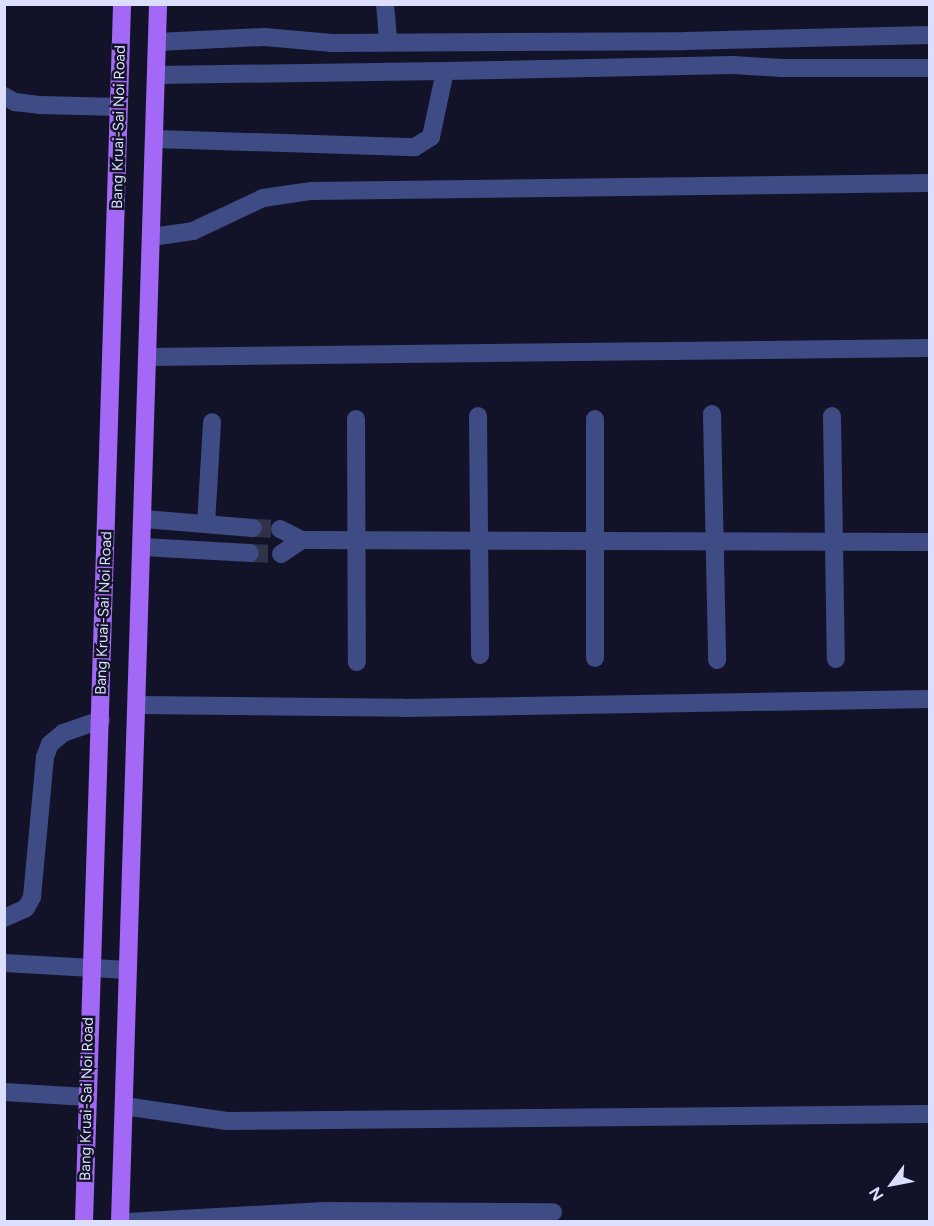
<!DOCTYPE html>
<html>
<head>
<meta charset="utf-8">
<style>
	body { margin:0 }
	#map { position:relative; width:934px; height:1226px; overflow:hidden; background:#121329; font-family:Figtree,sans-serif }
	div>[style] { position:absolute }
	.minor-tunnel>* { height:18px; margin-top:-9px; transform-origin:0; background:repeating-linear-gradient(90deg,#303249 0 18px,transparent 0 27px) }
	.minor>* { height:18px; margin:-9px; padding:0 9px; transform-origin:9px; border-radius:9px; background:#3f4b85 }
	.major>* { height:18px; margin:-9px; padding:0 9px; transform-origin:9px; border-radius:9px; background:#a468f7 }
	span { translate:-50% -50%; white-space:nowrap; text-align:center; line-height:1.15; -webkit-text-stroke:5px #121329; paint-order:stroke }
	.street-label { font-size:15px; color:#dbdffd }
	.frame { position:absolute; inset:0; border:6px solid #dbdffd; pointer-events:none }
	.north { position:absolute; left:862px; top:1154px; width:60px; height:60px; -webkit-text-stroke:4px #121329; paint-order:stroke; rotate:238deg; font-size:16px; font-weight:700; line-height:24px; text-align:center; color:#dbdffd }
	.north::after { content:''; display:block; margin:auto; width:21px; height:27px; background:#dbdffd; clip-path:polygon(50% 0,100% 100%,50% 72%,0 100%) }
</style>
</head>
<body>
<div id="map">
	<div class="minor-tunnel">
		<div style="left:253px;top:528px;width:27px;rotate:2deg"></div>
		<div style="left:250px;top:553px;width:31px;rotate:2deg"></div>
	</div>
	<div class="minor">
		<div style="left:385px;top:4px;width:37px;rotate:85deg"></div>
		<div style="left:157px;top:42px;width:108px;rotate:-2.7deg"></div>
		<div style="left:265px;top:37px;width:67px;rotate:5.1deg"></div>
		<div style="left:332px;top:43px;width:353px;rotate:-0.3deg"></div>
		<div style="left:685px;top:41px;width:245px;rotate:-1.4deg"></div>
		<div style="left:157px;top:75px;width:288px;rotate:-0.8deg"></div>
		<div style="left:4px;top:96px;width:13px;rotate:29deg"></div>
		<div style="left:15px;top:102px;width:24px;rotate:7deg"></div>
		<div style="left:39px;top:105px;width:80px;rotate:1.4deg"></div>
		<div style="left:155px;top:139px;width:260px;rotate:1.8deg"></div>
		<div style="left:415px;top:147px;width:19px;rotate:-32deg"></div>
		<div style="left:431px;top:137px;width:67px;rotate:-78deg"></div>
		<div style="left:445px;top:71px;width:288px;rotate:-1.2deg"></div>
		<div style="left:733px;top:65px;width:49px;rotate:3.5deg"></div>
		<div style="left:782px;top:68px;width:148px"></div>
		<div style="left:152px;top:237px;width:41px;rotate:-8.3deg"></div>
		<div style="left:193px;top:231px;width:77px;rotate:-25.2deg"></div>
		<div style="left:263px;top:198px;width:49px;rotate:-8.3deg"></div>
		<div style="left:311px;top:191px;width:619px;rotate:-0.74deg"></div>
		<div style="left:148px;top:357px;width:782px;rotate:-0.66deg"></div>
		<div style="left:712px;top:414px;width:246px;rotate:88.8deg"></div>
		<div style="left:478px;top:416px;width:239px;rotate:89.5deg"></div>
		<div style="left:832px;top:416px;width:243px;rotate:89.1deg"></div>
		<div style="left:356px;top:419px;width:243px;rotate:89.8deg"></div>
		<div style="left:595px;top:419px;width:239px;rotate:90deg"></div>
		<div style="left:144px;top:519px;width:109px;rotate:4.7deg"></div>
		<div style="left:206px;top:524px;width:102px;rotate:-86.6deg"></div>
		<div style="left:280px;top:529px;width:25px;rotate:27deg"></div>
		<div style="left:302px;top:540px;width:628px;rotate:0.18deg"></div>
		<div style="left:143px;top:547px;width:107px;rotate:3.2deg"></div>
		<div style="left:281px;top:554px;width:25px;rotate:-34deg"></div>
		<div style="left:137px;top:705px;width:267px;rotate:0.6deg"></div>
		<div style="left:404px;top:708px;width:526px;rotate:-0.98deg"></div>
		<div style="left:4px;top:918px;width:24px;rotate:-24deg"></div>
		<div style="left:26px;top:908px;width:13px;rotate:-61deg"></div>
		<div style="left:32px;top:897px;width:141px;rotate:-84.7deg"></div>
		<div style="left:45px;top:757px;width:14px;rotate:-69deg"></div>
		<div style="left:50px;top:744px;width:17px;rotate:-40deg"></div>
		<div style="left:63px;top:733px;width:40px;rotate:-18.9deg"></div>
		<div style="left:4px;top:963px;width:124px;rotate:3.2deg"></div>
		<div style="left:4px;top:1092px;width:83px;rotate:3.4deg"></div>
		<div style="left:124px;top:1106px;width:104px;rotate:8.3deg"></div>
		<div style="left:227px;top:1121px;width:703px;rotate:-0.57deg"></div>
		<div style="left:128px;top:1222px;width:197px;rotate:-3.2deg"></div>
		<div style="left:325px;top:1211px;width:228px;rotate:0.3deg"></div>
	</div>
	<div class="major">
		<div style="left:84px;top:1222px;width:1219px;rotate:-88.21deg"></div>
		<div style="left:120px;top:1222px;width:1219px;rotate:-88.21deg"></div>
	</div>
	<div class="street-label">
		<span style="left:119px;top:127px;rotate:-89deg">Bang Kruai-Sai Noi Road</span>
		<span style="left:104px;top:613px;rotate:-88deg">Bang Kruai-Sai Noi Road</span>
		<span style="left:87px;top:1099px;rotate:-89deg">Bang Kruai-Sai Noi Road</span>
	</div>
	<div class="frame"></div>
	<div class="north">N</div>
</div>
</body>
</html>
